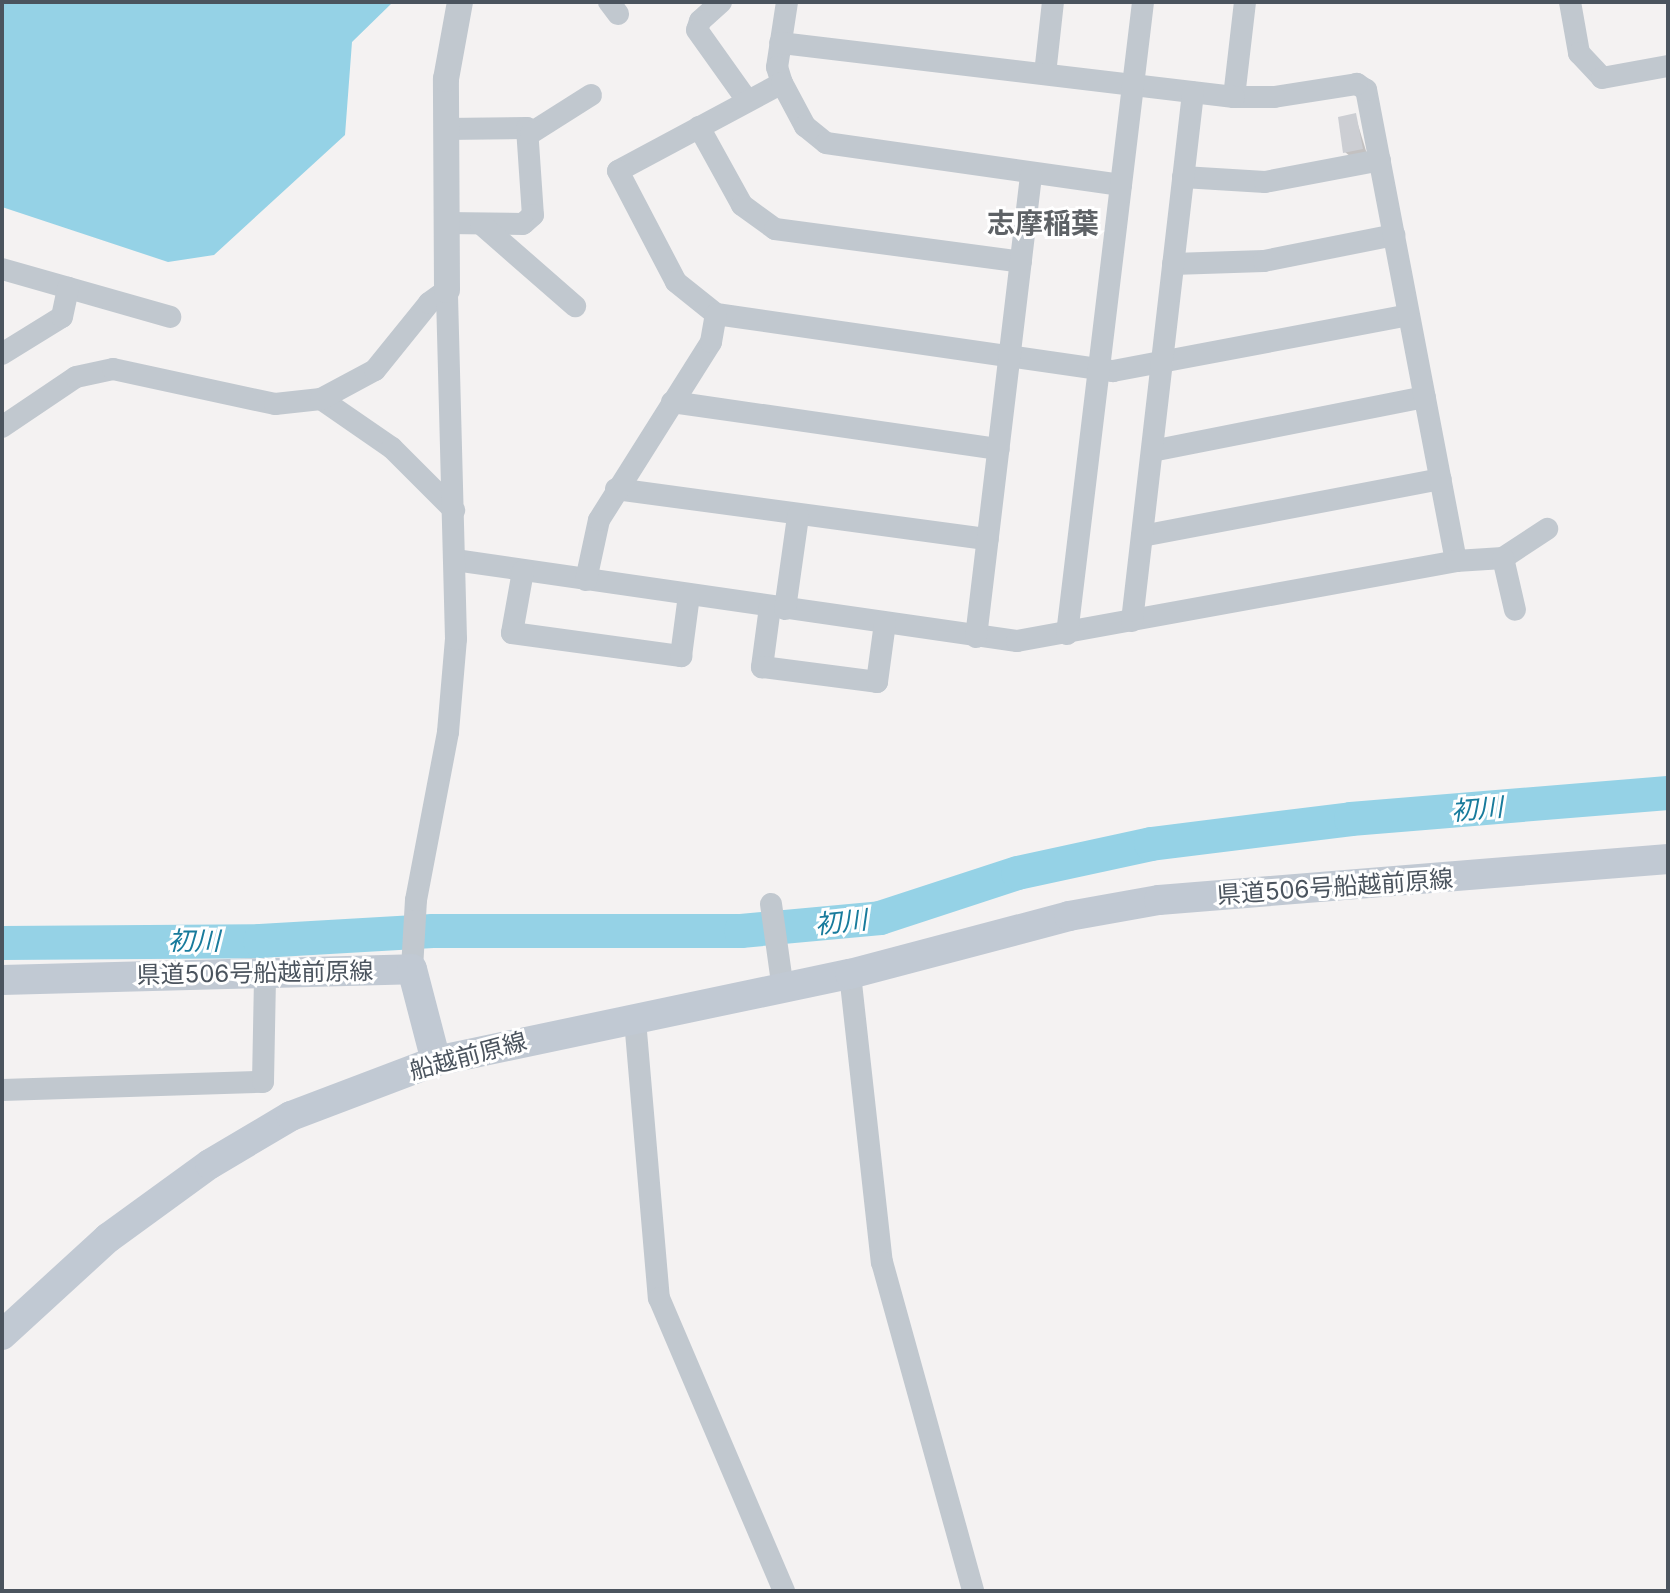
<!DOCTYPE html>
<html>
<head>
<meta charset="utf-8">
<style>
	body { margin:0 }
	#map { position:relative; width:1670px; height:1593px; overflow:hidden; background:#f4f2f2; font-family:Inter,"Noto Sans JP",sans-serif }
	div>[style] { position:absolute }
	.water>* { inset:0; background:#95d2e6 }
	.shadow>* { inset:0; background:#0003 }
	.river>* { height:34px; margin:-17px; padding:0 17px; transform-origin:17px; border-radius:17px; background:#95d2e6 }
	.building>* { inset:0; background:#ccced3 }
	.minor>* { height:22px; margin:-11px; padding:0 11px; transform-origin:11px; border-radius:11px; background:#c1c8cf }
	.tertiary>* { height:26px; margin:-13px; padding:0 13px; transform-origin:13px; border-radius:13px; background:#c1c8cf }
	.secondary>* { height:30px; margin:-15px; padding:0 15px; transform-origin:15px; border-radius:15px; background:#c1c9d3 }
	span { translate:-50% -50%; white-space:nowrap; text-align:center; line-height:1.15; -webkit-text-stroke:6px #fff; paint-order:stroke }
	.street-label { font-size:24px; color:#4b545e }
	.water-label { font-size:26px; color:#187b9c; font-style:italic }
	.quarter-label { font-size:28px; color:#5e6266; font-weight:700 }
	.frame { position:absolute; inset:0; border:4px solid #4b545e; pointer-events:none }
</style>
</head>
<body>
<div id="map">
	<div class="water">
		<div style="clip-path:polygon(393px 2px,352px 42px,345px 135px,214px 255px,168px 262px,2px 207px,2px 4px)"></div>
	</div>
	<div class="shadow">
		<div style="clip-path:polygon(1355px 115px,1367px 154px,1351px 157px,1345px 152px)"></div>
	</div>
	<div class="river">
		<div style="left:2px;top:943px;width:258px;rotate:-0.4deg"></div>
		<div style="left:260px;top:941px;width:173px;rotate:-3.3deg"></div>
		<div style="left:433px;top:931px;width:308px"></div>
		<div style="left:741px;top:931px;width:140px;rotate:-5.3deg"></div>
		<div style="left:880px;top:918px;width:145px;rotate:-18.1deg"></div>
		<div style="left:1018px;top:873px;width:136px;rotate:-12.3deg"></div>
		<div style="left:1151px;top:844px;width:202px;rotate:-7.1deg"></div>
		<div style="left:1351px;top:819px;width:318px;rotate:-4.7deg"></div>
	</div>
	<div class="building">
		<div style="clip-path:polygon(1356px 113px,1363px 149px,1343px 153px,1338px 117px)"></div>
	</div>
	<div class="minor">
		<div style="left:609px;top:2px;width:15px;rotate:53deg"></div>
		<div style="left:721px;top:2px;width:28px;rotate:138deg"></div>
		<div style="left:700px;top:21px;width:9px;rotate:108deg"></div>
		<div style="left:697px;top:30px;width:86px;rotate:54.5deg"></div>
		<div style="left:787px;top:2px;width:66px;rotate:98.7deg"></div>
		<div style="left:777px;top:67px;width:17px;rotate:73deg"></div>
		<div style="left:782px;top:83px;width:186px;rotate:151.8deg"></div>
		<div style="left:618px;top:171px;width:125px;rotate:62.4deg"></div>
		<div style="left:676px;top:282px;width:51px;rotate:38.7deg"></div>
		<div style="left:716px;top:314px;width:401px;rotate:8.2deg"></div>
		<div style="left:1113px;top:371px;width:300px;rotate:-10.7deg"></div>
		<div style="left:1570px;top:2px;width:52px;rotate:80deg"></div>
		<div style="left:1579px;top:53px;width:34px;rotate:47deg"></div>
		<div style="left:1602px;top:78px;width:67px;rotate:-10.3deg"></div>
		<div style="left:1045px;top:74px;width:72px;rotate:-83.7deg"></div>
		<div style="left:782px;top:83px;width:49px;rotate:61.9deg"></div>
		<div style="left:805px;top:126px;width:27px;rotate:39deg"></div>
		<div style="left:826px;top:143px;width:298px;rotate:8.1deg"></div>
		<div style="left:1234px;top:97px;width:96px;rotate:-83.4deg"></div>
		<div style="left:699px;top:127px;width:89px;rotate:61.1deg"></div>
		<div style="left:742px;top:205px;width:41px;rotate:36deg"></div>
		<div style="left:775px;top:229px;width:248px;rotate:7.6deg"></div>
		<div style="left:445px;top:129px;width:82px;rotate:-0.7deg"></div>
		<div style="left:527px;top:128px;width:87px;rotate:86.1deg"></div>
		<div style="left:533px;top:215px;width:13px;rotate:138deg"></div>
		<div style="left:523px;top:224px;width:77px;rotate:-179.3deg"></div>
		<div style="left:531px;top:133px;width:71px;rotate:-32.3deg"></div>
		<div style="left:1183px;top:177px;width:82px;rotate:3.5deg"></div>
		<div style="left:1265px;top:182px;width:117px;rotate:-10.8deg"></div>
		<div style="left:481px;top:224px;width:125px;rotate:41.1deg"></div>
		<div style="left:1173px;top:264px;width:91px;rotate:-1.9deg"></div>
		<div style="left:1264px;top:261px;width:133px;rotate:-11.3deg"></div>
		<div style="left:2px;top:269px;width:175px;rotate:15.9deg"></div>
		<div style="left:2px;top:354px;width:70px;rotate:-31.7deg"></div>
		<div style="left:62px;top:317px;width:30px;rotate:-78deg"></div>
		<div style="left:321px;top:399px;width:86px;rotate:34.6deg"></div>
		<div style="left:392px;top:448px;width:88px;rotate:45deg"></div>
		<div style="left:672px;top:402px;width:330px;rotate:8.2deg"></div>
		<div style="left:2px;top:427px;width:89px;rotate:-34deg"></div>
		<div style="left:76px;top:377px;width:38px;rotate:-12deg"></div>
		<div style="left:113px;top:369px;width:166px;rotate:12.2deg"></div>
		<div style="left:275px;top:404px;width:46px;rotate:-6.2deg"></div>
		<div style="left:321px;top:399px;width:61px;rotate:-28.2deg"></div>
		<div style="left:375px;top:370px;width:86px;rotate:-51.1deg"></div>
		<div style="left:429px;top:303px;width:22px;rotate:-36deg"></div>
		<div style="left:1152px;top:451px;width:278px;rotate:-11.2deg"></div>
		<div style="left:616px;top:489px;width:375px;rotate:7.7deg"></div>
		<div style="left:1142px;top:536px;width:304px;rotate:-10.8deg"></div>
		<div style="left:1503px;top:558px;width:53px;rotate:-33.4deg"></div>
		<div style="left:455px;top:560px;width:568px;rotate:8.2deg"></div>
		<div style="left:1017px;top:641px;width:446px;rotate:-10.3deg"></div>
		<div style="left:1456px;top:561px;width:480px;rotate:-100.8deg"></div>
		<div style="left:1366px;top:90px;width:11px;rotate:-146deg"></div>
		<div style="left:1357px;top:84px;width:84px;rotate:171.1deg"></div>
		<div style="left:1274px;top:97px;width:40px;rotate:180deg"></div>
		<div style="left:1234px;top:97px;width:457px;rotate:-173.2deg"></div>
		<div style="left:1456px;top:561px;width:47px;rotate:-3.7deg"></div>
		<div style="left:1503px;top:558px;width:53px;rotate:77deg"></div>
		<div style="left:523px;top:571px;width:63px;rotate:100.1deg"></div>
		<div style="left:512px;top:633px;width:171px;rotate:7.8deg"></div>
		<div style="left:681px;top:656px;width:62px;rotate:-82.5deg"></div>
		<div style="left:586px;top:580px;width:61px;rotate:-77.8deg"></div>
		<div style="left:599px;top:520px;width:210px;rotate:-57.8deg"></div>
		<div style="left:711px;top:342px;width:28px;rotate:-80deg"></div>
		<div style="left:770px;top:607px;width:61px;rotate:97.6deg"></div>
		<div style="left:762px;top:667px;width:116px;rotate:7.4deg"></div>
		<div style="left:877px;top:682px;width:60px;rotate:-82.3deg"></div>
		<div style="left:785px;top:609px;width:94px;rotate:-82deg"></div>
		<div style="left:1132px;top:621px;width:532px;rotate:-83.41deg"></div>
		<div style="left:1067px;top:634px;width:637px;rotate:-83.14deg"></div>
		<div style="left:976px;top:637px;width:465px;rotate:-83.2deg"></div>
		<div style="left:771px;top:904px;width:86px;rotate:82deg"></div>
		<div style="left:412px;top:969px;width:69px;rotate:-86.7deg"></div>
		<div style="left:416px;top:900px;width:171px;rotate:-79.2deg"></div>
		<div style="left:448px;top:732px;width:93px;rotate:-85.1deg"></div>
		<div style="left:456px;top:639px;width:349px;rotate:-91.5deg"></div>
		<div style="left:850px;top:974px;width:290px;rotate:83.7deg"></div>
		<div style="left:882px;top:1262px;width:341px;rotate:74.5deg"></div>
		<div style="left:635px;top:1020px;width:279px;rotate:85.1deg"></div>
		<div style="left:659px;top:1298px;width:319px;rotate:66.9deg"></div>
		<div style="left:2px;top:1090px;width:261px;rotate:-1.8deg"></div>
		<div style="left:263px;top:1082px;width:107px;rotate:-88.9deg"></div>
	</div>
	<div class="tertiary">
		<div style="left:447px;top:290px;width:211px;rotate:-90.3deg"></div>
		<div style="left:446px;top:79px;width:78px;rotate:-79.7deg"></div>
	</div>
	<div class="secondary">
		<div style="left:2px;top:980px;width:410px;rotate:-1.5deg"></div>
		<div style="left:412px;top:969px;width:95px;rotate:75.4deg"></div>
		<div style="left:2px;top:1335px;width:144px;rotate:-42.5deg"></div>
		<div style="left:108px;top:1238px;width:126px;rotate:-36deg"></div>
		<div style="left:210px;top:1164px;width:94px;rotate:-30.7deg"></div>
		<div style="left:291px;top:1116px;width:155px;rotate:-20.8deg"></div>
		<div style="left:436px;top:1061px;width:423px;rotate:-11.9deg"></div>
		<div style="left:850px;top:974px;width:227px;rotate:-14.8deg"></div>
		<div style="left:1069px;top:916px;width:91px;rotate:-10.1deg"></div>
		<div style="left:1159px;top:900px;width:511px;rotate:-4.61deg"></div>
	</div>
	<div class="street-label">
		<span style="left:1335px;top:887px;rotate:-4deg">県道506号船越前原線</span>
		<span style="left:255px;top:973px;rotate:-1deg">県道506号船越前原線</span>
		<span style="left:468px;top:1056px;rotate:-15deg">船越前原線</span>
	</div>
	<div class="water-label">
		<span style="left:1477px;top:809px;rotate:-5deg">初川</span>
		<span style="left:841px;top:922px;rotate:-6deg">初川</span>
		<span style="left:194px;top:941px">初川</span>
	</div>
	<div class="quarter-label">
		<span style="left:1043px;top:223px">志摩稲葉</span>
	</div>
	<div class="frame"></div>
</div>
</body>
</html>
